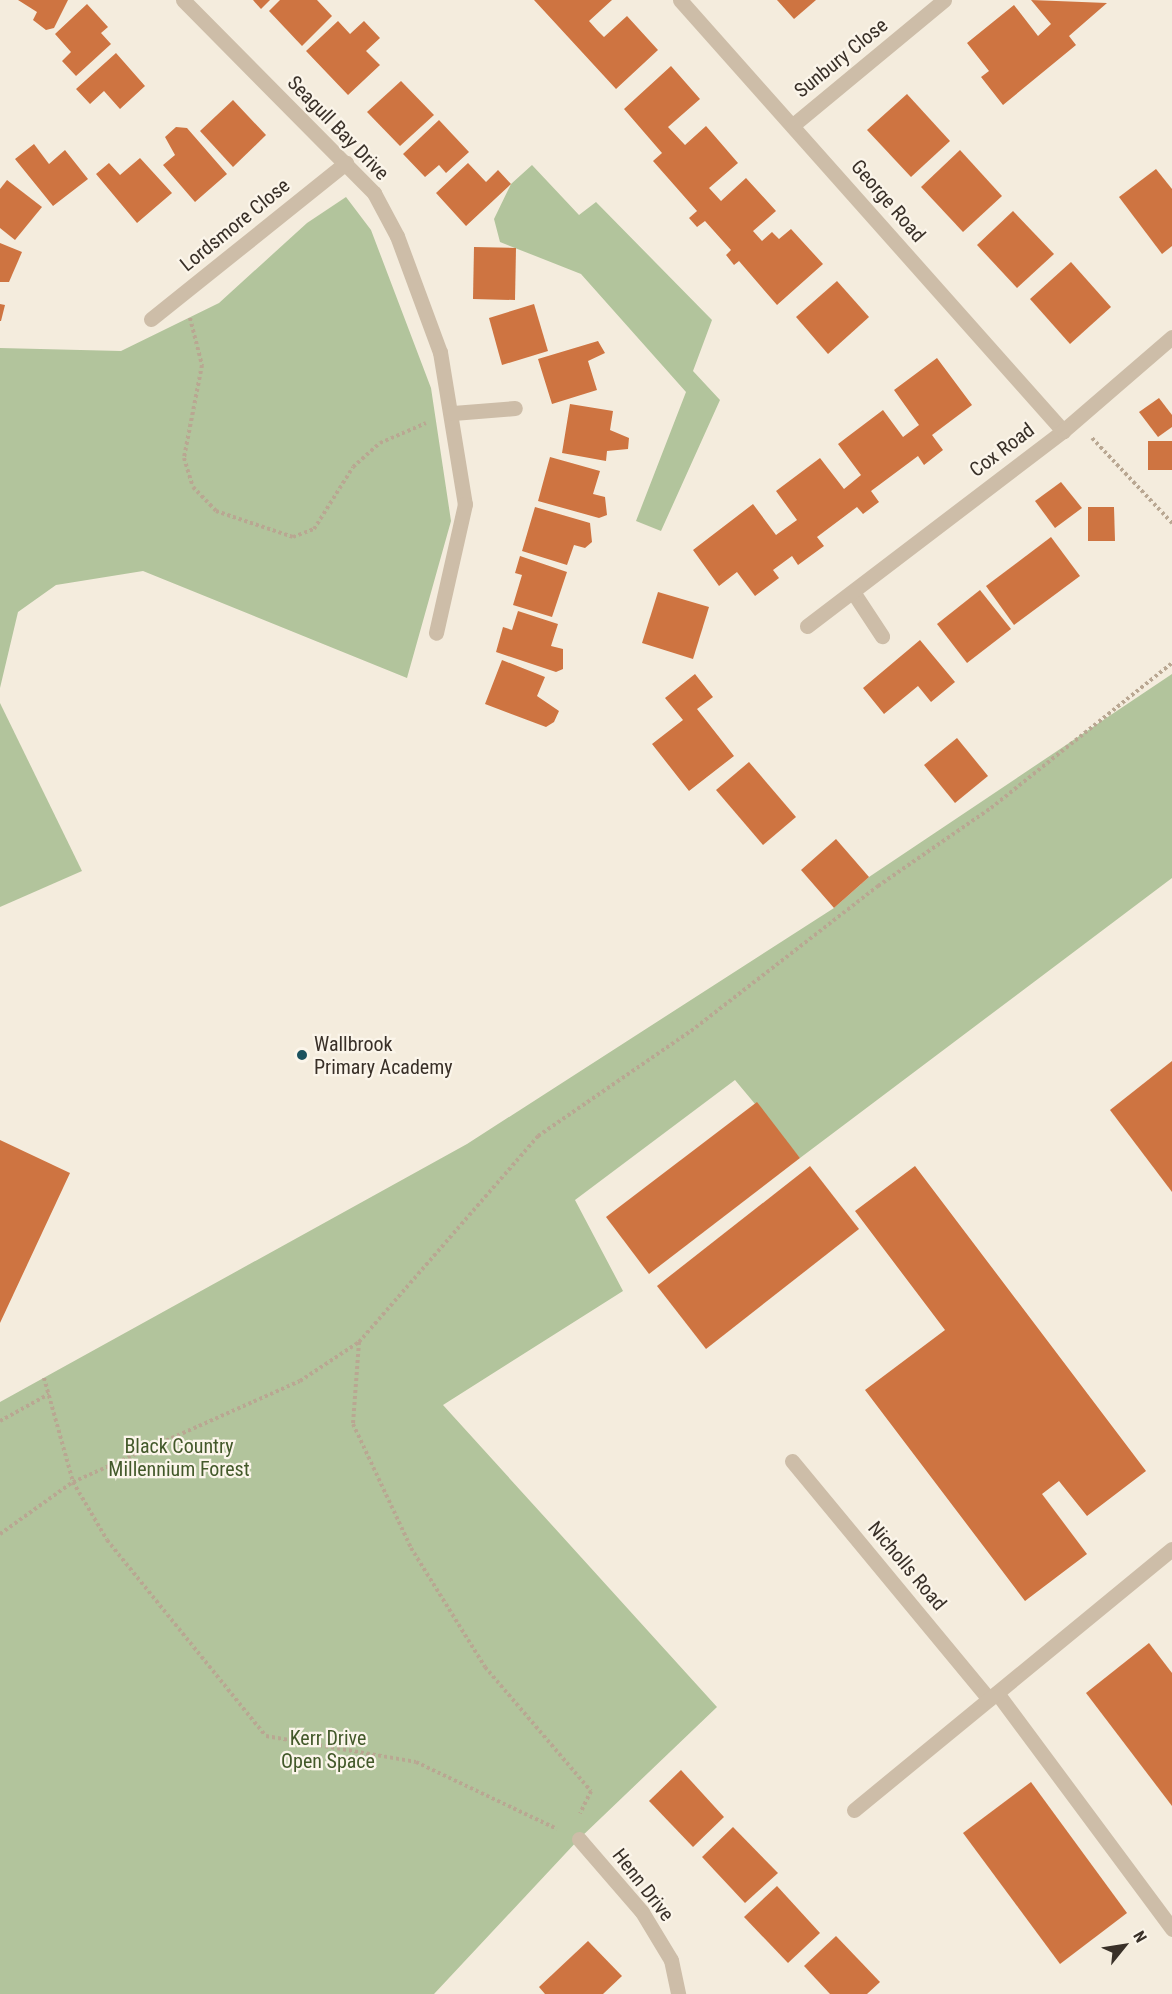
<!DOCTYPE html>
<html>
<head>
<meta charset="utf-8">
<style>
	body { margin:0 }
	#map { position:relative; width:1172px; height:1994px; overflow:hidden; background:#f4ecdd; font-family:"Roboto Condensed",sans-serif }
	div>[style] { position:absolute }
	.green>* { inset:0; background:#b2c49c }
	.building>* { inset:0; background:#ce7441 }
	.path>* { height:4px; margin-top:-2px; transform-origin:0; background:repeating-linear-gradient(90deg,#b9a792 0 3px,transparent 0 6px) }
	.minor>* { height:15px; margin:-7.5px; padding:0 7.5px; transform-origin:7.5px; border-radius:7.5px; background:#cdbda8 }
	.dots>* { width:16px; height:16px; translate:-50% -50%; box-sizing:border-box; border:3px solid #fbf5ea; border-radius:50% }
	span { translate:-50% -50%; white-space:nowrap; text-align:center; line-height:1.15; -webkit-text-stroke:4.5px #fbf5ea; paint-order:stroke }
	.street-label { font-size:20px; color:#393028 }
	.poi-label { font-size:20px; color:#393028 }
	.left { translate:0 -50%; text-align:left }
	.park-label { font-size:20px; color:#43592a }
	.north { position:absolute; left:1094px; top:1916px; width:60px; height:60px; -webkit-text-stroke:4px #fbf5ea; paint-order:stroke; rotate:60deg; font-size:16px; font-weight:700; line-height:24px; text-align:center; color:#393028 }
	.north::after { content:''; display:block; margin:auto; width:21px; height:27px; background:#393028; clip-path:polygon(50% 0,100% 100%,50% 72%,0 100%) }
</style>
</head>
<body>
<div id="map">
	<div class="green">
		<div style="clip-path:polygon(532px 165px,579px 215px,596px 202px,712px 320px,693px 371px,720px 400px,661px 531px,636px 521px,686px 392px,581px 274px,500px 242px,494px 219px,511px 184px)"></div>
		<div style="clip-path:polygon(346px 197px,371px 230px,431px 388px,451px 521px,407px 678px,143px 571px,56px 585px,18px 612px,0 688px,0 348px,121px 351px,219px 303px,307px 223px)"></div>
		<div style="clip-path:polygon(1172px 674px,1172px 878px,800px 1158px,735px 1080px,575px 1200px,623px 1291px,443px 1405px,717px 1707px,579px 1839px,434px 1994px,0 1994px,0 1402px,467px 1144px,834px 908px,869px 877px)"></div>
		<div style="clip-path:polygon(0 703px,82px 871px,0 907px)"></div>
	</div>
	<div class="building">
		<div style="clip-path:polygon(18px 0,68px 0,54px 28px,46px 30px,33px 20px,37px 12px)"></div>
		<div style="clip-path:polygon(253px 0,270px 0,261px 9px)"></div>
		<div style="clip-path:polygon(280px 0,317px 0,332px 16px,302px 46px,269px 11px)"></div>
		<div style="clip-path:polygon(534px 0,612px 0,589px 21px,597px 30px,604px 37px,627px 16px,658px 50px,616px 89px)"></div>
		<div style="clip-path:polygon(777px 0,816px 0,794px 19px)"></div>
		<div style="clip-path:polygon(1031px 0,1107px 3px,1069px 36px,1076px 45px,1003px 105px,981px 77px,989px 71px,967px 43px,1014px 5px,1038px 36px,1051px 24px)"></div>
		<div style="clip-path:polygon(87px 4px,108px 27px,101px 33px,111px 44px,76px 76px,62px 61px,71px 52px,55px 34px)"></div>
		<div style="clip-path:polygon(338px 21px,350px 34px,364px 21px,380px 38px,366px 51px,380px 65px,348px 95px,306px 51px)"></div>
		<div style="clip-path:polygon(116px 53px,145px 86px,120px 109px,104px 91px,90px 104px,76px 89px)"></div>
		<div style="clip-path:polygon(671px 66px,700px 99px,668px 127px,685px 145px,706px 126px,738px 163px,709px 188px,721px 201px,746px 178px,776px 211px,753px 231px,762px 241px,772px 232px,779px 239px,791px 229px,823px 264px,777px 305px,739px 261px,734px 265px,726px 255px,731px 250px,705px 221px,697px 227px,689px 218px,697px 211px,653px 161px,662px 153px,624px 109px)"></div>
		<div style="clip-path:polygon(401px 81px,434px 115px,400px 146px,367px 112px)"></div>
		<div style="clip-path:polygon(907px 94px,950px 141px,911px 177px,867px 130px)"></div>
		<div style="clip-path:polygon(233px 100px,266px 135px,233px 167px,200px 131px)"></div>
		<div style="clip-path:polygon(439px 120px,469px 152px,446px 173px,439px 165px,425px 177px,403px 154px)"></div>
		<div style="clip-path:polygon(176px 127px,187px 128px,227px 174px,195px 202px,163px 165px,175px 155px,165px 137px)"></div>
		<div style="clip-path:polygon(34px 144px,49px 164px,65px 150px,88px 179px,53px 206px,15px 159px)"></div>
		<div style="clip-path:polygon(960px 150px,1002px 196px,963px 232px,921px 187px)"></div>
		<div style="clip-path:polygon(140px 158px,172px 193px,137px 223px,96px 174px,109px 163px,120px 175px)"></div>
		<div style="clip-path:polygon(468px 163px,486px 182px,498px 170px,511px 184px,466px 226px,436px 193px)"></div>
		<div style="clip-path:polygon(1156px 169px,1172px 189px,1172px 246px,1162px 254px,1119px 197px)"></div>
		<div style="clip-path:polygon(7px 180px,42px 207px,15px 240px,0 228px,0 189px)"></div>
		<div style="clip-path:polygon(1013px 211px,1054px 254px,1017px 288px,977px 245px)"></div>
		<div style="clip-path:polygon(0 243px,22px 252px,9px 282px,0 282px)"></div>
		<div style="clip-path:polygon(474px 247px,516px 248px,515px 300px,473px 299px)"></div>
		<div style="clip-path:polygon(1071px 262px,1111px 307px,1070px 344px,1030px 299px)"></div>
		<div style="clip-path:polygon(837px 281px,869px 317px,828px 354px,796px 317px)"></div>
		<div style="clip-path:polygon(0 304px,5px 305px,1px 321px,0 321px)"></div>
		<div style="clip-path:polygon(534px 304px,548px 351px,502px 365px,489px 318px)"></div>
		<div style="clip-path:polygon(598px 341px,605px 353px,588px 361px,597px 390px,552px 404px,538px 359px)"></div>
		<div style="clip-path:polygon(937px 358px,972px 405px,932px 435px,943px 450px,924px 465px,918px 456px,871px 491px,879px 502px,863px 514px,857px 507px,817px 537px,824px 546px,798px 565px,792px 556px,773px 570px,779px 578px,755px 596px,737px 572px,719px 586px,693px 550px,753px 504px,776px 535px,797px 520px,776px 491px,820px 458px,844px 489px,861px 475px,838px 444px,883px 410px,903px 437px,919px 425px,894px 390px)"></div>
		<div style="clip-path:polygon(1159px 398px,1172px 415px,1172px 427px,1158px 437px,1139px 412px)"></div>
		<div style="clip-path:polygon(570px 404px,613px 411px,610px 430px,629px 438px,628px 449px,607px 451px,606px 461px,562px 453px)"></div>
		<div style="clip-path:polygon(1148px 441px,1172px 441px,1172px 470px,1148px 470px)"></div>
		<div style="clip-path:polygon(550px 457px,600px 471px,593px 494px,605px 497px,607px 515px,599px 518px,538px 501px)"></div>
		<div style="clip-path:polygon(1061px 482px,1082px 508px,1055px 528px,1035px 501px)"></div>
		<div style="clip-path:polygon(535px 507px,590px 523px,592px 542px,585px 548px,574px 545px,567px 565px,522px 551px)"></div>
		<div style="clip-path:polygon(1088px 507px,1114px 507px,1115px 541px,1088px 541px)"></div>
		<div style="clip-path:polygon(1051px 537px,1080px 576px,1014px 625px,986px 586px)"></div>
		<div style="clip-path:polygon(520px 556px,567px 572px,552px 617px,513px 605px,522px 575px,515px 573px)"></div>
		<div style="clip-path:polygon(980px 590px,1011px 629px,967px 663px,937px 624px)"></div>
		<div style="clip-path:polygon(658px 592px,709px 607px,693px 659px,642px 643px)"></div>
		<div style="clip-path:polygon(518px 611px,558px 624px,551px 646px,563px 649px,563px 669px,556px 672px,496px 652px,503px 627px,512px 630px)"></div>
		<div style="clip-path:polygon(920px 640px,955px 682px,931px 702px,918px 686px,884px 714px,863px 688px)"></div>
		<div style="clip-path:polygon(502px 660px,545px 677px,537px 696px,559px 711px,554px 722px,546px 727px,485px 704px)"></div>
		<div style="clip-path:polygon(695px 674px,713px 697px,697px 709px,734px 756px,689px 791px,652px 744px,683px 720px,665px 698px)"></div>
		<div style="clip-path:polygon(957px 738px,988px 776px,955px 803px,924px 765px)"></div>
		<div style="clip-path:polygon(749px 762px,796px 817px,763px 845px,716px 790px)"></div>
		<div style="clip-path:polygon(836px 839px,869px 877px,834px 908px,801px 870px)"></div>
		<div style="clip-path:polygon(1172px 1061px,1172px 1192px,1110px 1110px)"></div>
		<div style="clip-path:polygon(757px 1102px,800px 1158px,649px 1274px,606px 1217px)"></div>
		<div style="clip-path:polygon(0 1140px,70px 1173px,0 1323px)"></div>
		<div style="clip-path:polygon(810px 1166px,859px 1229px,706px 1349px,657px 1286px)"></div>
		<div style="clip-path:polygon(915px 1166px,1146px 1471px,1087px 1516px,1059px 1481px,1042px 1494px,1087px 1554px,1025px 1601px,865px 1390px,945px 1330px,855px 1211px)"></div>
		<div style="clip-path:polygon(1149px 1643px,1172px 1673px,1172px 1806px,1086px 1693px)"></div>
		<div style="clip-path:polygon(681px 1770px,724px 1817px,693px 1847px,649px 1801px)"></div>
		<div style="clip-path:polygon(1031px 1782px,1127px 1913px,1060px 1964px,963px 1833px)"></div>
		<div style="clip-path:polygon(733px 1827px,778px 1873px,745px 1903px,702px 1857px)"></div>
		<div style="clip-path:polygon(777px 1886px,820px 1933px,788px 1963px,744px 1917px)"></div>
		<div style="clip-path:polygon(836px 1936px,880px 1982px,867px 1994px,830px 1994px,804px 1966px)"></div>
		<div style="clip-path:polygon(588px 1941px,622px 1976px,603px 1994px,545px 1994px,539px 1987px)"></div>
	</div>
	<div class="path">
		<div style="left:190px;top:318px;width:49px;rotate:75.7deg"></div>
		<div style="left:202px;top:365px;width:95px;rotate:101deg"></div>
		<div style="left:184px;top:458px;width:30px;rotate:73deg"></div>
		<div style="left:193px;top:487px;width:33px;rotate:46deg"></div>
		<div style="left:216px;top:511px;width:81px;rotate:18.7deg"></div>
		<div style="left:293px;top:537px;width:22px;rotate:-21deg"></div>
		<div style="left:314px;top:529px;width:73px;rotate:-57.8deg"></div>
		<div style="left:353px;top:467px;width:36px;rotate:-42deg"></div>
		<div style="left:380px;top:443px;width:50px;rotate:-23.5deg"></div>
		<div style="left:1092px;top:438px;width:117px;rotate:46.7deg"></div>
		<div style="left:359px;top:1342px;width:82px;rotate:94.2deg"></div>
		<div style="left:353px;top:1424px;width:137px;rotate:64.9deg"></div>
		<div style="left:411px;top:1548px;width:140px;rotate:58.1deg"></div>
		<div style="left:485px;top:1667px;width:163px;rotate:49.5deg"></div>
		<div style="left:591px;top:1791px;width:25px;rotate:116deg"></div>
		<div style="left:44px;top:1378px;width:108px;rotate:74.4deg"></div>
		<div style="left:73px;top:1482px;width:67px;rotate:59.6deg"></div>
		<div style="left:107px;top:1540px;width:252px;rotate:51deg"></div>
		<div style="left:266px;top:1736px;width:152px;rotate:9.8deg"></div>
		<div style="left:416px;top:1762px;width:156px;rotate:25.4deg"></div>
		<div style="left:0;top:1421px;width:56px;rotate:-28.9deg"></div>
		<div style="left:0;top:1534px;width:90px;rotate:-35.5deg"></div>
		<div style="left:73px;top:1482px;width:248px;rotate:-24deg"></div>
		<div style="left:300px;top:1381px;width:71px;rotate:-33.5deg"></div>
		<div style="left:359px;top:1342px;width:273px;rotate:-49deg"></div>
		<div style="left:538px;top:1136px;width:186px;rotate:-34.5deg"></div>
		<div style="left:691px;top:1031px;width:237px;rotate:-37.8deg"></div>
		<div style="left:878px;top:886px;width:137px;rotate:-34.6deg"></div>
		<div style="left:991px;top:808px;width:232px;rotate:-38.7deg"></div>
	</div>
	<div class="minor">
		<div style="left:183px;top:0;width:272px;rotate:45.3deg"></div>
		<div style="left:374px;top:193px;width:49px;rotate:61.9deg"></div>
		<div style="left:397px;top:236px;width:124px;rotate:69.7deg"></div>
		<div style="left:440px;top:352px;width:154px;rotate:80.7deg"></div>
		<div style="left:465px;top:504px;width:132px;rotate:102.7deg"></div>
		<div style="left:680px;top:0;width:577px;rotate:48.37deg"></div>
		<div style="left:793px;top:125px;width:196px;rotate:-39.6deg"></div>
		<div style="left:151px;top:319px;width:250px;rotate:-38.7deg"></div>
		<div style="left:453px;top:413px;width:62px;rotate:-4.6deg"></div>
		<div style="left:853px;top:592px;width:53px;rotate:56.6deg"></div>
		<div style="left:807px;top:626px;width:322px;rotate:-37.3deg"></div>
		<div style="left:1063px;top:431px;width:144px;rotate:-40.8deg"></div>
		<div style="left:792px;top:1461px;width:309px;rotate:50.4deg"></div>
		<div style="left:997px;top:1693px;width:294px;rotate:53.4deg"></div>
		<div style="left:854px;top:1810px;width:411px;rotate:-39.4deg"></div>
		<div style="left:579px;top:1839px;width:96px;rotate:49.2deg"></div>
		<div style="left:642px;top:1912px;width:56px;rotate:58.9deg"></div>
		<div style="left:671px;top:1960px;width:35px;rotate:78deg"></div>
	</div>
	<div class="dots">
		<div style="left:302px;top:1055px;background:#1b525e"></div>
	</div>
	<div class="street-label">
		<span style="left:841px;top:58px;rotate:-39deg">Sunbury Close</span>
		<span style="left:338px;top:128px;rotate:46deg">Seagull Bay Drive</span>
		<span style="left:888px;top:201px;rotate:49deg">George Road</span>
		<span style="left:235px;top:225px;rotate:-39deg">Lordsmore Close</span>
		<span style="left:1002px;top:450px;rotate:-37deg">Cox Road</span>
		<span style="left:907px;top:1566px;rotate:50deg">Nicholls Road</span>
		<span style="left:643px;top:1885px;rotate:52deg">Henn Drive</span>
	</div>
	<div class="poi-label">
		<span class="left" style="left:314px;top:1056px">Wallbrook<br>Primary Academy</span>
	</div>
	<div class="park-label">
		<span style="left:179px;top:1458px">Black Country<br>Millennium Forest</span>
		<span style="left:328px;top:1750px">Kerr Drive<br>Open Space</span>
	</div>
	<div class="north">N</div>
</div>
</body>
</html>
